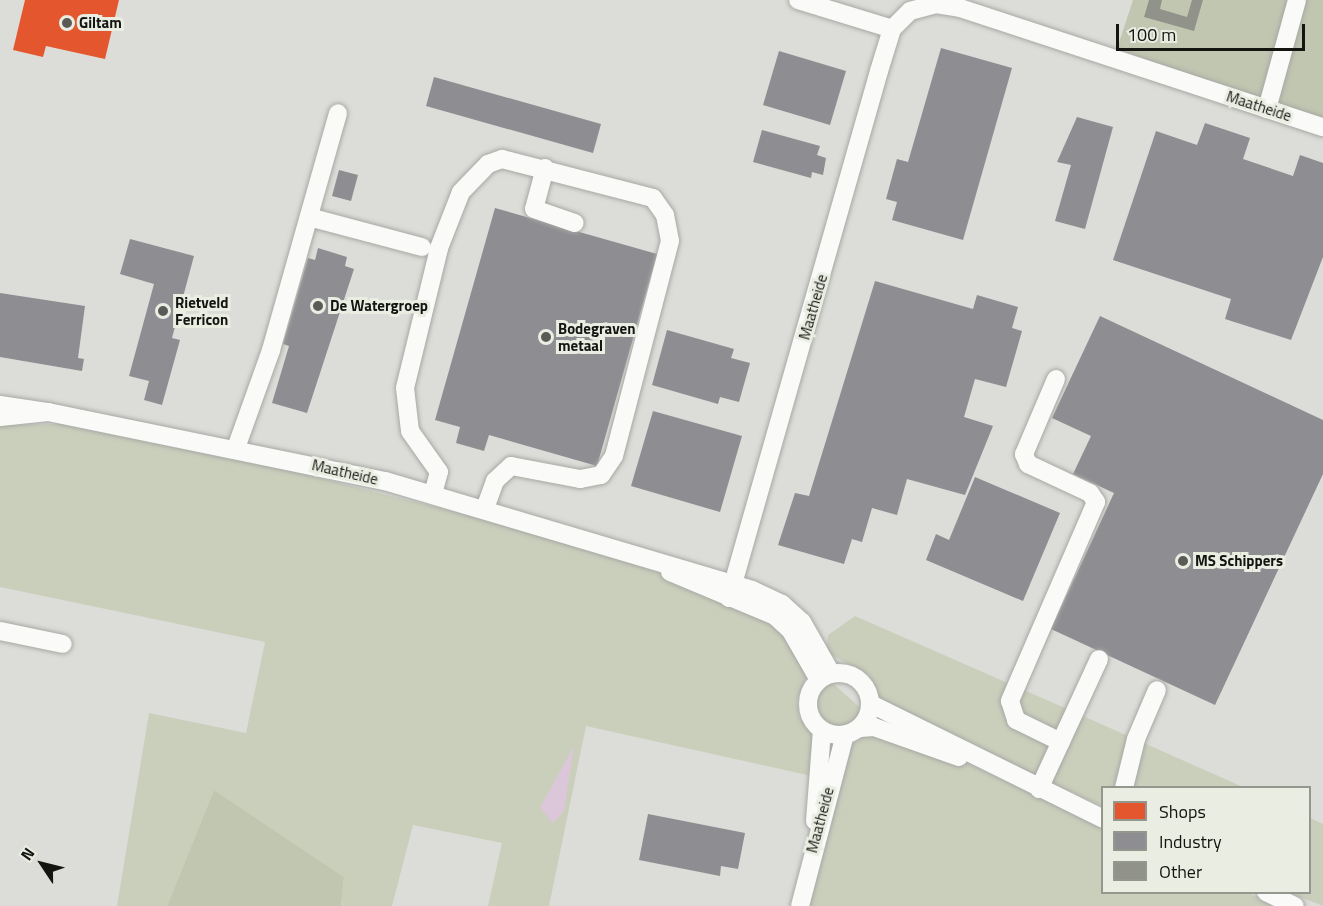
<!DOCTYPE html>
<html>
<head>
<meta charset="utf-8">
<style>
	body { margin:0 }
	#map { position:relative; width:1323px; height:906px; overflow:hidden; background:#dcddd8; font-family:"Titillium Web",sans-serif }
	div>[style] { position:absolute }
	.green>* { inset:0; background:#cacfbc }
	.forest>* { inset:0; background:#c1c6b1 }
	.water>* { inset:0; background:#dbc7d9 }
	.shops>* { inset:0; background:#e4572e }
	.industry>* { inset:0; background:#8d8d92 }
	.building>* { inset:0; background:#91938a }
	.roads { filter:drop-shadow(0 0 2px #a7a8a4) drop-shadow(0 0 2px #a7a8a4) }
	.minor>* { height:18px; margin:-9px; padding:0 9px; transform-origin:9px; border-radius:9px; background:#fafaf9 }
	.minor>.ring { margin:-9px; padding:0; box-sizing:content-box; background:none; border:18px solid #fafaf9; border-radius:50% }
	.dots>* { width:16px; height:16px; translate:-50% -50%; box-sizing:border-box; border:3px solid #eaeee2; border-radius:50% }
	span { translate:-50% -50%; white-space:nowrap; text-align:center; line-height:1.15; -webkit-text-stroke:6px #eaeee2; paint-order:stroke }
	.poi-label { font-size:15px; color:#141511; font-weight:700 }
	.left { translate:0 -50%; text-align:left }
	.street-label { font-size:15px; color:#141511 }
	.legend { position:absolute; left:1101px; top:786px; width:210px; height:108px; box-sizing:border-box; background:#eaeee2; border:2px solid #94978e; margin:0; padding:8px 10px; list-style:none; font-size:18px; color:#141511 }
	.legend li { display:flex; align-items:center; gap:12px; height:30px }
	.legend b { width:30px; border:2px solid #94978e }
	.north { position:absolute; left:12px; top:834px; width:60px; height:60px; -webkit-text-stroke:4px #eaeee2; paint-order:stroke; rotate:305deg; font-size:16px; font-weight:700; line-height:24px; text-align:center; color:#141511 }
	.north::after { content:''; display:block; margin:auto; width:21px; height:27px; background:#141511; clip-path:polygon(50% 0,100% 100%,50% 72%,0 100%) }
	.scale { position:absolute; left:1116px; top:24px; width:189px; height:27px; box-sizing:border-box; border:3px solid #141511; border-top:0; padding-left:8px; font-size:18px; line-height:21px; white-space:nowrap; color:#141511; -webkit-text-stroke:4px #eaeee2; paint-order:stroke }
</style>
</head>
<body>
<div id="map">
	<div class="green">
		<div style="clip-path:polygon(68px 424px,247px 460px,519px 528px,646px 568px,770px 617px,788px 633px,807px 674px,797px 700px,799px 717px,819px 742px,812px 776px,586px 726px,549px 906px,488px 906px,502px 843px,413px 825px,392px 906px,341px 906px,344px 877px,214px 790px,167px 906px,117px 906px,149px 713px,246px 733px,265px 642px,0 587px,0 425px)"></div>
		<div style="clip-path:polygon(855px 616px,1074px 712px,1243px 787px,1102px 788px,1102px 806px,881px 702px,870px 676px,826px 652px,828px 635px)"></div>
		<div style="clip-path:polygon(829px 680px,865px 712px,855px 726px,835px 729px,819px 719px,814px 700px)"></div>
		<div style="clip-path:polygon(872px 732px,969px 764px,1102px 826px,1102px 892px,1248px 893px,1278px 906px,806px 906px,846px 748px)"></div>
		<div style="clip-path:polygon(1310px 818px,1323px 824px,1323px 906px,1290px 893px,1310px 892px)"></div>
	</div>
	<div class="forest">
		<div style="clip-path:polygon(1133px 0,1323px 0,1323px 120px,1117px 49px)"></div>
		<div style="clip-path:polygon(214px 790px,344px 877px,341px 906px,167px 906px)"></div>
	</div>
	<div class="water">
		<div style="clip-path:polygon(574px 746px,564px 811px,553px 823px,540px 808px)"></div>
	</div>
	<div class="shops">
		<div style="clip-path:polygon(25px 0,119px 0,105px 59px,46px 46px,43px 57px,13px 50px)"></div>
	</div>
	<div class="industry">
		<div style="clip-path:polygon(941px 48px,1012px 68px,963px 240px,892px 220px,897px 202px,886px 199px,897px 159px,908px 162px)"></div>
		<div style="clip-path:polygon(779px 51px,846px 71px,830px 125px,763px 105px)"></div>
		<div style="clip-path:polygon(434px 77px,601px 124px,593px 153px,426px 106px)"></div>
		<div style="clip-path:polygon(1077px 117px,1113px 127px,1085px 229px,1055px 221px,1071px 165px,1057px 162px)"></div>
		<div style="clip-path:polygon(1205px 123px,1250px 138px,1243px 159px,1293px 176px,1300px 155px,1323px 163px,1323px 257px,1291px 340px,1225px 319px,1231px 299px,1113px 260px,1156px 131px,1197px 145px)"></div>
		<div style="clip-path:polygon(762px 130px,820px 146px,817px 155px,826px 158px,823px 175px,812px 172px,811px 178px,753px 162px)"></div>
		<div style="clip-path:polygon(339px 170px,358px 175px,351px 201px,332px 196px)"></div>
		<div style="clip-path:polygon(495px 208px,657px 254px,597px 466px,489px 435px,484px 451px,456px 443px,460px 427px,435px 420px)"></div>
		<div style="clip-path:polygon(130px 239px,194px 256px,172px 338px,180px 340px,162px 405px,144px 400px,149px 381px,129px 376px,154px 284px,120px 274px)"></div>
		<div style="clip-path:polygon(318px 248px,347px 257px,345px 266px,354px 269px,307px 413px,272px 403px,289px 346px,283px 344px,308px 258px,315px 260px)"></div>
		<div style="clip-path:polygon(875px 281px,973px 309px,977px 295px,1018px 307px,1012px 328px,1022px 331px,1006px 387px,975px 379px,964px 417px,993px 426px,965px 495px,907px 479px,897px 515px,872px 508px,862px 542px,852px 539px,844px 564px,778px 545px,795px 493px,809px 496px)"></div>
		<div style="clip-path:polygon(0 293px,85px 306px,78px 358px,84px 359px,82px 371px,0 357px)"></div>
		<div style="clip-path:polygon(1100px 316px,1323px 420px,1323px 474px,1215px 705px,1051px 629px,1114px 493px,1073px 474px,1091px 436px,1052px 418px)"></div>
		<div style="clip-path:polygon(667px 330px,734px 349px,731px 358px,750px 363px,739px 402px,720px 397px,718px 404px,652px 385px)"></div>
		<div style="clip-path:polygon(653px 411px,742px 436px,720px 512px,631px 486px)"></div>
		<div style="clip-path:polygon(975px 477px,1060px 513px,1023px 601px,926px 560px,936px 534px,949px 540px)"></div>
		<div style="clip-path:polygon(648px 814px,745px 833px,738px 869px,721px 866px,720px 876px,639px 860px)"></div>
	</div>
	<div class="building">
		<div style="clip-path:polygon(1149px 0,1162px 0,1160px 9px,1187px 17px,1192px 0,1203px 0,1194px 31px,1144px 17px)"></div>
	</div>
	<div class="roads">
		<div class="minor">
			<div style="left:798px;top:0;width:98px;rotate:17.1deg"></div>
			<div style="left:1267px;top:109px;width:113px;rotate:-74.6deg"></div>
			<div style="left:545px;top:168px;width:42px;rotate:105deg"></div>
			<div style="left:534px;top:209px;width:43px;rotate:18.9deg"></div>
			<div style="left:309px;top:217px;width:117px;rotate:14.9deg"></div>
			<div style="left:1056px;top:379px;width:82px;rotate:113.1deg"></div>
			<div style="left:1024px;top:454px;width:11px;rotate:68deg"></div>
			<div style="left:1028px;top:464px;width:68px;rotate:25.1deg"></div>
			<div style="left:1090px;top:493px;width:11px;rotate:56deg"></div>
			<div style="left:1096px;top:502px;width:217px;rotate:113.4deg"></div>
			<div style="left:1010px;top:701px;width:20px;rotate:72deg"></div>
			<div style="left:1016px;top:720px;width:50px;rotate:26.1deg"></div>
			<div style="left:0;top:405px;width:49px;rotate:8.3deg"></div>
			<div style="left:48px;top:412px;width:48px;rotate:174.1deg"></div>
			<div style="left:48px;top:412px;width:344px;rotate:11.6deg"></div>
			<div style="left:385px;top:481px;width:383px;rotate:16.5deg"></div>
			<div style="left:752px;top:590px;width:33px;rotate:25deg"></div>
			<div style="left:782px;top:604px;width:27px;rotate:42deg"></div>
			<div style="left:802px;top:622px;width:59px;rotate:60.4deg"></div>
			<div style="left:236px;top:448px;width:104px;rotate:-70.3deg"></div>
			<div style="left:271px;top:350px;width:246px;rotate:-74.2deg"></div>
			<div style="left:433px;top:494px;width:23px;rotate:-75deg"></div>
			<div style="left:439px;top:472px;width:50px;rotate:-125.3deg"></div>
			<div style="left:410px;top:431px;width:43px;rotate:-96.6deg"></div>
			<div style="left:405px;top:388px;width:144px;rotate:-76.3deg"></div>
			<div style="left:439px;top:248px;width:60px;rotate:-68.6deg"></div>
			<div style="left:461px;top:192px;width:39px;rotate:-46deg"></div>
			<div style="left:488px;top:164px;width:15px;rotate:-20deg"></div>
			<div style="left:502px;top:159px;width:156px;rotate:14.5deg"></div>
			<div style="left:653px;top:198px;width:21px;rotate:55deg"></div>
			<div style="left:665px;top:215px;width:26px;rotate:79deg"></div>
			<div style="left:670px;top:241px;width:222px;rotate:104.6deg"></div>
			<div style="left:614px;top:456px;width:23px;rotate:124deg"></div>
			<div style="left:601px;top:475px;width:21px;rotate:169deg"></div>
			<div style="left:580px;top:479px;width:70px;rotate:-169.3deg"></div>
			<div style="left:511px;top:466px;width:22px;rotate:137deg"></div>
			<div style="left:495px;top:481px;width:30px;rotate:110deg"></div>
			<div style="left:670px;top:572px;width:114px;rotate:22.7deg"></div>
			<div style="left:775px;top:616px;width:22px;rotate:43deg"></div>
			<div style="left:791px;top:631px;width:56px;rotate:60.3deg"></div>
			<div style="left:729px;top:598px;width:548px;rotate:-74.11deg"></div>
			<div style="left:879px;top:71px;width:44px;rotate:-72.8deg"></div>
			<div style="left:892px;top:29px;width:25px;rotate:-45deg"></div>
			<div style="left:910px;top:11px;width:27px;rotate:-15deg"></div>
			<div style="left:936px;top:4px;width:24px;rotate:9deg"></div>
			<div style="left:960px;top:8px;width:382px;rotate:18.2deg"></div>
			<div style="left:0;top:631px;width:64px;rotate:11.7deg"></div>
			<div class="ring" style="left:808px;top:673px;width:44px;height:44px"></div>
			<div style="left:871px;top:704px;width:258px;rotate:26.3deg"></div>
			<div style="left:860px;top:728px;width:14px;rotate:-4deg"></div>
			<div style="left:874px;top:727px;width:90px;rotate:19.4deg"></div>
			<div style="left:1124px;top:788px;width:50px;rotate:-76.2deg"></div>
			<div style="left:1136px;top:739px;width:53px;rotate:-66.8deg"></div>
			<div style="left:1039px;top:789px;width:143px;rotate:-65.2deg"></div>
			<div style="left:815px;top:821px;width:91px;rotate:-85.6deg"></div>
			<div style="left:1266px;top:892px;width:32px;rotate:26deg"></div>
			<div style="left:800px;top:906px;width:177px;rotate:-75.3deg"></div>
		</div>
	</div>
	<div class="dots">
		<div style="left:67px;top:23px;background:#5a5b57"></div>
		<div style="left:318px;top:306px;background:#5a5b57"></div>
		<div style="left:163px;top:311px;background:#5a5b57"></div>
		<div style="left:546px;top:337px;background:#5a5b57"></div>
		<div style="left:1183px;top:561px;background:#5a5b57"></div>
	</div>
	<div class="poi-label">
		<span class="left" style="left:79px;top:23px">Giltam</span>
		<span class="left" style="left:175px;top:311px">Rietveld<br>Ferricon</span>
		<span class="left" style="left:330px;top:306px">De Watergroep</span>
		<span class="left" style="left:558px;top:337px">Bodegraven<br>metaal</span>
		<span class="left" style="left:1195px;top:561px">MS Schippers</span>
	</div>
	<div class="street-label">
		<span style="left:1259px;top:106px;rotate:18deg">Maatheide</span>
		<span style="left:813px;top:307px;rotate:-74deg">Maatheide</span>
		<span style="left:345px;top:472px;rotate:13deg">Maatheide</span>
		<span style="left:820px;top:820px;rotate:-75deg">Maatheide</span>
	</div>
	<ul class="legend">
	<li><b style="height:16px;background:#e4572e"></b>Shops</li>
	<li><b style="height:16px;background:#8d8d92"></b>Industry</li>
	<li><b style="height:16px;background:#91938a"></b>Other</li>
	</ul>
	<div class="north">N</div>
	<div class="scale">100 m</div>
</div>
</body>
</html>
